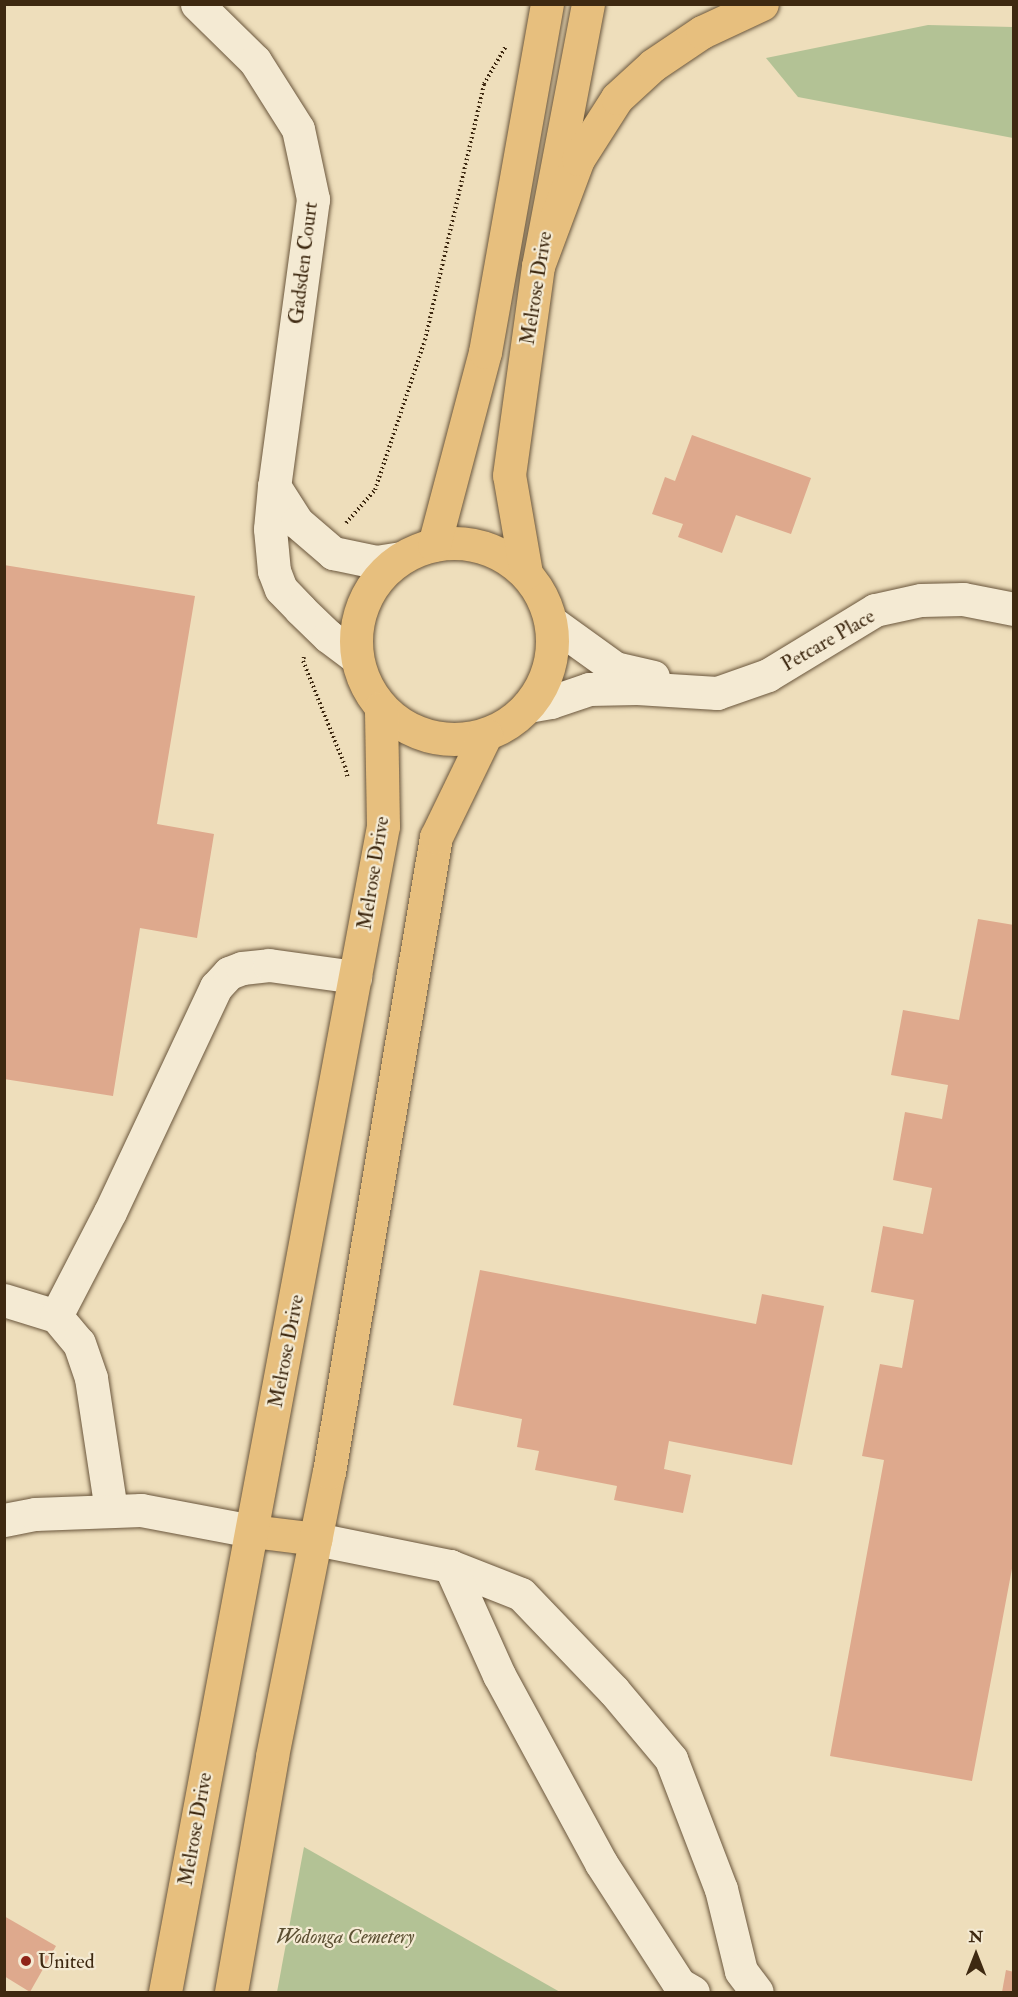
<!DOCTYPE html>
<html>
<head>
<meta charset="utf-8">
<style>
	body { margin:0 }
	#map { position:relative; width:1018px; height:1997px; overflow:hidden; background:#eedebb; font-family:"IM FELL Double Pica",serif }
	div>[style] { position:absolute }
	.green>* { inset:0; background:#b3c295 }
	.building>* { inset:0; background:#dea98d }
	.path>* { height:4px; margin-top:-2px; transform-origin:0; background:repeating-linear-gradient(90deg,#3e2911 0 1.5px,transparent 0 4.5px) }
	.roads { filter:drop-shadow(0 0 2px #6a563c) drop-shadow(0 0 2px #6a563c) }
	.minor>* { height:33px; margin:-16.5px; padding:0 16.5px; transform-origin:16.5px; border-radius:16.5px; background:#f4ead3 }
	.major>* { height:33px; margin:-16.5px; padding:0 16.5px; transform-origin:16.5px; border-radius:16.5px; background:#e7bf7e }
	.major>.ring { margin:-16.5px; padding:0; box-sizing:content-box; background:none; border:33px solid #e7bf7e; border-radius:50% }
	.highway>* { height:33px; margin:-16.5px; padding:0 16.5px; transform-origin:16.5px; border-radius:16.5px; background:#e7bf7e }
	.dots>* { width:16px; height:16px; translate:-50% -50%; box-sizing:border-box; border:3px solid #f4ead3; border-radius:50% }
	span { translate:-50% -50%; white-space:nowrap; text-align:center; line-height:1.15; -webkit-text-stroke:4.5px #f4ead3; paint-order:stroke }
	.street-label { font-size:20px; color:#3e2911 }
	.park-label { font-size:20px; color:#5b4f32; font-style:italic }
	.poi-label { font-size:20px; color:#3e2911 }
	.left { translate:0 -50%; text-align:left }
	.frame { position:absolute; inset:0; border:6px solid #3e2911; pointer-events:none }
	.north { position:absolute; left:946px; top:1925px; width:60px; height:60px; -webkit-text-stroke:4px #f4ead3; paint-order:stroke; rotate:0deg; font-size:16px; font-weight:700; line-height:24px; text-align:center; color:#3e2911 }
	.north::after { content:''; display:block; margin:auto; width:21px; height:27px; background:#3e2911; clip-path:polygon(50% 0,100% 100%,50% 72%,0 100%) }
</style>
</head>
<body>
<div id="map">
	<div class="green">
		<div style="clip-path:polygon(928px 25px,1013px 27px,1013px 138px,798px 97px,766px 58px)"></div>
		<div style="clip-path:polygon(304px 1847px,560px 1992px,277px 1992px)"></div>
	</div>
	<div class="building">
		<div style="clip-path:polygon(692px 435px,811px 478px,791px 534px,736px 515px,722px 553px,678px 537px,683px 524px,652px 514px,665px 477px,675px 481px)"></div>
		<div style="clip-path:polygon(4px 565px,195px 596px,157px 824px,214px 834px,197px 938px,140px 928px,113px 1096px,4px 1079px)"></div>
		<div style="clip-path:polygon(978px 919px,1014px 925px,1014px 1558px,972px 1781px,830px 1756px,884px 1460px,862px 1456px,880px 1364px,902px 1368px,914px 1300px,871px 1292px,883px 1226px,923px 1234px,932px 1188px,893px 1180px,905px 1112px,942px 1119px,948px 1085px,891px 1075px,903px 1010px,959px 1020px)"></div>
		<div style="clip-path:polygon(480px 1270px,756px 1324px,762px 1294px,824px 1306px,792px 1465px,669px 1441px,664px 1469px,691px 1475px,683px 1513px,614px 1500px,617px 1486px,535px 1470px,539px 1451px,517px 1447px,522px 1419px,453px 1405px)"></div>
		<div style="clip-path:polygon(4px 1916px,56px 1946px,30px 1992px,4px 1976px)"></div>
		<div style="clip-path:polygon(1006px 1970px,1014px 1972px,1014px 1992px,1002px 1992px)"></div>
	</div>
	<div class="path">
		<div style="left:346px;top:523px;width:44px;rotate:-48.7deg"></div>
		<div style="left:375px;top:490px;width:158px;rotate:-71.6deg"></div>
		<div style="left:425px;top:340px;width:263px;rotate:-77deg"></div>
		<div style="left:484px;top:84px;width:44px;rotate:-59.9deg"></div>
		<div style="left:304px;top:657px;width:4px;rotate:104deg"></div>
		<div style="left:303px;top:661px;width:113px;rotate:68.2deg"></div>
		<div style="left:345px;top:766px;width:13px;rotate:77deg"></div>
	</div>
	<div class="roads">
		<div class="minor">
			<div style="left:197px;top:4px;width:81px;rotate:44.5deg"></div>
			<div style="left:255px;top:61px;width:80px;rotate:57.7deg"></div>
			<div style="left:298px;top:129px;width:72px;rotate:77.9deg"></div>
			<div style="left:313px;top:199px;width:290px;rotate:97.7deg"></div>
			<div style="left:274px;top:486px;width:43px;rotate:95.3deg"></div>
			<div style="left:270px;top:529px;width:42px;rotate:84.6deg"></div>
			<div style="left:274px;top:571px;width:19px;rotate:69deg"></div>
			<div style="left:281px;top:589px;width:28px;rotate:46deg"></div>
			<div style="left:300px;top:609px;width:39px;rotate:44deg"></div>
			<div style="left:328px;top:636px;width:35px;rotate:37deg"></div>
			<div style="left:274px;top:486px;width:43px;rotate:57.4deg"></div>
			<div style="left:297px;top:522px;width:48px;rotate:40.7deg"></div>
			<div style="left:333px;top:553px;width:44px;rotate:11.8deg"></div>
			<div style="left:376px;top:562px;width:24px;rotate:-9deg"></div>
			<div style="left:551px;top:622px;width:79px;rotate:35.7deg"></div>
			<div style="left:615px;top:668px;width:39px;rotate:13deg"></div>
			<div style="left:528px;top:706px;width:23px;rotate:-10deg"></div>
			<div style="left:551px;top:702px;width:40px;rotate:-18.9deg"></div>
			<div style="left:589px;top:689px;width:48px;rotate:-1.2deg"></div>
			<div style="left:637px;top:688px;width:80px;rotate:3.6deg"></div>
			<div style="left:717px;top:693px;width:54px;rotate:-19.4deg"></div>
			<div style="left:768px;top:675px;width:125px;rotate:-31.3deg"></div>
			<div style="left:875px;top:610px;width:47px;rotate:-12.3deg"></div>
			<div style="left:921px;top:600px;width:42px;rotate:-1.4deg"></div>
			<div style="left:963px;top:599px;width:52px;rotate:11.1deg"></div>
			<div style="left:4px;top:1300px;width:54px;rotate:17.1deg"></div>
			<div style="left:56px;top:1316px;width:35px;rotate:50deg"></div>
			<div style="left:79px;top:1343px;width:37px;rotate:71deg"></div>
			<div style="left:91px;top:1378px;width:134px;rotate:81.4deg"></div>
			<div style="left:56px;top:1316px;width:117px;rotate:-62.6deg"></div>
			<div style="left:110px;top:1212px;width:249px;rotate:-64.8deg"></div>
			<div style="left:216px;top:987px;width:19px;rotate:-47deg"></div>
			<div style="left:229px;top:973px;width:14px;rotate:-21deg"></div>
			<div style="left:242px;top:968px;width:27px;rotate:-6deg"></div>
			<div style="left:269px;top:965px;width:87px;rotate:7.9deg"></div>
			<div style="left:4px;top:1520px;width:32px;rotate:-11deg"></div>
			<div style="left:35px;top:1514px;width:106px;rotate:-2.2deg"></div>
			<div style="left:141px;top:1510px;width:113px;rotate:10.7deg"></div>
			<div style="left:316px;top:1539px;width:137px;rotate:11.4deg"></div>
			<div style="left:450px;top:1566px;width:76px;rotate:21.5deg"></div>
			<div style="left:521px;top:1594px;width:134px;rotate:46.2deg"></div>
			<div style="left:614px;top:1691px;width:89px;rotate:50deg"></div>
			<div style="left:671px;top:1759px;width:139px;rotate:69deg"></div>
			<div style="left:721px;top:1889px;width:84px;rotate:76.3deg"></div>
			<div style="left:741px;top:1971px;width:26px;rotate:53deg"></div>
			<div style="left:450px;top:1566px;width:120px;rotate:65.8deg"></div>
			<div style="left:499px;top:1675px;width:214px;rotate:61.5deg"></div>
			<div style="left:601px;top:1863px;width:144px;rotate:57.2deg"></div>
			<div style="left:679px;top:1984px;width:16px;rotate:30deg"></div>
		</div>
		<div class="major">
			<div class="ring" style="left:356px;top:543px;width:163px;height:163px"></div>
			<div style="left:434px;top:545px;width:200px;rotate:-75.2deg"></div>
			<div style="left:485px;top:352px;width:353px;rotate:-79.9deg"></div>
			<div style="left:526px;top:573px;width:99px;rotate:-99.8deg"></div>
			<div style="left:509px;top:475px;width:211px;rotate:-82.1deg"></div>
			<div style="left:538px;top:266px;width:267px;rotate:-79.2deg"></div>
			<div style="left:252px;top:1531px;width:64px;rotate:7.1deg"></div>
			<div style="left:165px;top:1992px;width:1186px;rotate:-79.41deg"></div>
			<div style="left:383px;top:826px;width:118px;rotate:-91deg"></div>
			<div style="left:231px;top:1992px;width:240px;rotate:-80.1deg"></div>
			<div style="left:272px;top:1756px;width:290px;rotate:-78.7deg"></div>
			<div style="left:329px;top:1472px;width:644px;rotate:-80.44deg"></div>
			<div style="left:436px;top:837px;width:114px;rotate:-64.1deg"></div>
		</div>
		<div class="highway">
			<div style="left:538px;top:266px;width:114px;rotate:-69.5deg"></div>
			<div style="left:578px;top:159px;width:72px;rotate:-57.4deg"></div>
			<div style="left:617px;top:98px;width:49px;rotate:-42.5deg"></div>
			<div style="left:653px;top:65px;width:59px;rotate:-34deg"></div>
			<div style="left:702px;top:32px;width:66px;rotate:-25deg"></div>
		</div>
	</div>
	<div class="dots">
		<div style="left:26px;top:1961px;background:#8f2418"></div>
	</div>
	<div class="street-label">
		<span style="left:303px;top:263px;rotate:-83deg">Gadsden Court</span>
		<span style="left:536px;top:288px;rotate:-81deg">Melrose Drive</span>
		<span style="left:828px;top:640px;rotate:-30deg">Petcare Place</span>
		<span style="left:373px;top:873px;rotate:-81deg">Melrose Drive</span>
		<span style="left:286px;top:1351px;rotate:-79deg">Melrose Drive</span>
		<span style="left:195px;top:1829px;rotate:-80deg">Melrose Drive</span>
	</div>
	<div class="park-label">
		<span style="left:345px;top:1936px">Wodonga Cemetery</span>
	</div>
	<div class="poi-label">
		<span class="left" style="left:38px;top:1961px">United</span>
	</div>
	<div class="frame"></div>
	<div class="north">N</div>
</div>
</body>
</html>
